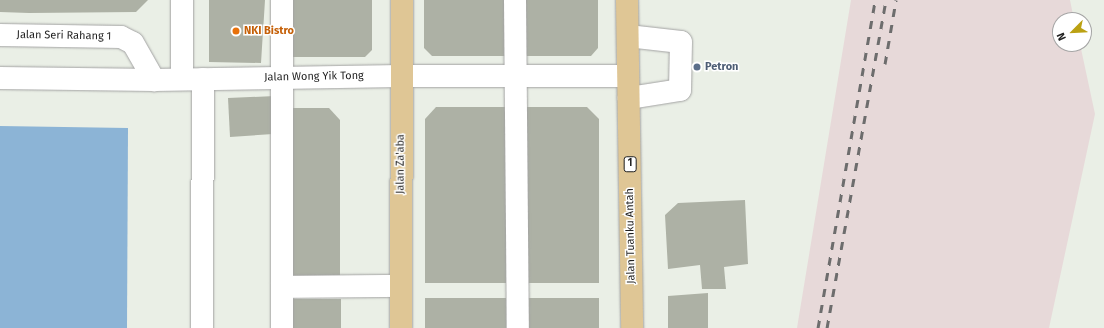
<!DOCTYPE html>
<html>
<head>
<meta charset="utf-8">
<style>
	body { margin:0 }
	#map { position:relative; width:1104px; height:328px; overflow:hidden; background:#eaefe6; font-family:"Fira Sans",sans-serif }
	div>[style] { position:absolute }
	.industrial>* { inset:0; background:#e7d9d9 }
	.pitch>* { inset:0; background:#8cb4d6 }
	.building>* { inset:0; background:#adb1a5 }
	.roads { filter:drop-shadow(0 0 1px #a3a3a3) drop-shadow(0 0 1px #a3a3a3) }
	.minor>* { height:22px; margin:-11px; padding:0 11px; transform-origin:11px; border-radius:11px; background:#fff }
	.highway>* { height:22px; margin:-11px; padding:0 11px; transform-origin:11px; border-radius:11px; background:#dfc695 }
	.rail>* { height:3px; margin-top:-1.5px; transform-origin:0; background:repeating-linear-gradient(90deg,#6d6d6d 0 8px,transparent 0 16px) }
	.dots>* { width:11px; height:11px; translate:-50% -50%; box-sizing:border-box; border:2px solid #fff; border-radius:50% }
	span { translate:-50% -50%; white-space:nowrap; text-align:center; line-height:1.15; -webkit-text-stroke:3px #fff; paint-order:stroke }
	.shield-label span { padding:1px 3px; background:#fff; border:1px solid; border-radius:3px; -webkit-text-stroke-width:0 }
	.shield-label { font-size:10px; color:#1f1f1f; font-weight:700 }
	.food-label { font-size:11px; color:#c56008; font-weight:700 }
	.left { translate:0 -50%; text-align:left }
	.street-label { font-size:11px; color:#1f1f1f }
	.service-label { font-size:11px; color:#4e5e75; font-weight:700 }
	.north { position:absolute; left:1052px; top:12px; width:40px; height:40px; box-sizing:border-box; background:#fff; border:1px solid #a5a5a5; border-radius:50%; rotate:246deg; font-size:11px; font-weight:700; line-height:16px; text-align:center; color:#1f1f1f }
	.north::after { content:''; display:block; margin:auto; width:14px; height:18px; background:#bba113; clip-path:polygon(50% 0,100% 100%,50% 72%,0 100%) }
</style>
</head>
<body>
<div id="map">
	<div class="industrial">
		<div style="clip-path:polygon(851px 0,1070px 0,1074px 20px,1060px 20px,1060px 44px,1080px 44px,1095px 114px,1049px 328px,797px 328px)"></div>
	</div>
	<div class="pitch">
		<div style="clip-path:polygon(0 126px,128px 128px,127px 328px,0 328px)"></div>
	</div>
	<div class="building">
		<div style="clip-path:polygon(0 0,148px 0,136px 12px,29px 13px,0 12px)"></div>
		<div style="clip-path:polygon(209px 0,265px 0,261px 63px,209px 62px)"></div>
		<div style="clip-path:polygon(291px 0,372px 0,372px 50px,365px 57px,291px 57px)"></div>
		<div style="clip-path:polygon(424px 0,505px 0,505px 56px,432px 56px,424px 48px)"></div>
		<div style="clip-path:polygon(521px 0,598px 0,598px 48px,591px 56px,521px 56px)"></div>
		<div style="clip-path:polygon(275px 96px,273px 134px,230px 137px,228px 98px)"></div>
		<div style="clip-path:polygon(436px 107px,506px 107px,506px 283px,425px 283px,425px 119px)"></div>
		<div style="clip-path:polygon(521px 107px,587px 107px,599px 119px,599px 283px,522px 283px)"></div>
		<div style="clip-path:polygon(286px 108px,329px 108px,340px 120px,340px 283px,286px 283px)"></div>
		<div style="clip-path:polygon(745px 200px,748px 264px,724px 267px,726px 289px,702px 289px,700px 265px,668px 269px,665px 215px,678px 203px)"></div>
		<div style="clip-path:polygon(708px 293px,708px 328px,668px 328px,668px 296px)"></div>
		<div style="clip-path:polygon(425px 298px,506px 298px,506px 328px,425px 328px)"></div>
		<div style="clip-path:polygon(521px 298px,599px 298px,599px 328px,522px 328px)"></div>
		<div style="clip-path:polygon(287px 299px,341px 299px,341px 328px,287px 328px)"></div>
	</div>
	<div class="roads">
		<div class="minor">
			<div style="left:182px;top:0;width:79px;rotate:90deg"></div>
			<div style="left:282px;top:0;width:328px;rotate:90deg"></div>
			<div style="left:515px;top:0;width:328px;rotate:89.5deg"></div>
			<div style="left:0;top:35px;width:121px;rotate:0.9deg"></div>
			<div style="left:121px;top:37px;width:13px;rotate:27deg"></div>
			<div style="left:133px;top:43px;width:43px;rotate:60.4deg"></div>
			<div style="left:628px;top:36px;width:53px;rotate:6.5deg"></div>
			<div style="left:681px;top:42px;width:48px;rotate:91.2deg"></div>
			<div style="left:680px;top:90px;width:52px;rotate:171.1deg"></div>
			<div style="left:0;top:78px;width:154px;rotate:0.7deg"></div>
			<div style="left:154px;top:80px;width:247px;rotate:-0.9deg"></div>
			<div style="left:401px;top:76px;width:227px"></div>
			<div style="left:282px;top:287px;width:119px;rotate:-0.5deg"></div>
			<div style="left:202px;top:328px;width:249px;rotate:-89.8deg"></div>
		</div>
		<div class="highway">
			<div style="left:627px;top:0;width:328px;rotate:89.1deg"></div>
			<div style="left:401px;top:328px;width:328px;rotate:-89.8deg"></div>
		</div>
	</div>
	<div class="rail">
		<div style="left:885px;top:64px;width:65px;rotate:-80.2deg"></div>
		<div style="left:818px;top:328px;width:333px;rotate:-80.1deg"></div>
		<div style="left:827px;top:328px;width:333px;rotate:-79.8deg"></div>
	</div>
	<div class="dots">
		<div style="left:236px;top:31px;background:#e8710a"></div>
		<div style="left:697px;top:67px;background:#5c6f8a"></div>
	</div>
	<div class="shield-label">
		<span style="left:630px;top:164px">1</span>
	</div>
	<div class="food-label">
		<span class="left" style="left:244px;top:31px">NKI Bistro</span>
	</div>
	<div class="street-label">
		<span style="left:64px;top:36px;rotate:1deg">Jalan Seri Rahang 1</span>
		<span style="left:314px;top:77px;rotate:-1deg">Jalan Wong Yik Tong</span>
		<span style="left:401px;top:164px;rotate:-90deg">Jalan Za'aba</span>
		<span style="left:631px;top:236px;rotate:-91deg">Jalan Tuanku Antah</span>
	</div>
	<div class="service-label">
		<span class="left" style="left:705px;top:67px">Petron</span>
	</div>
	<div class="north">N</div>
</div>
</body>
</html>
